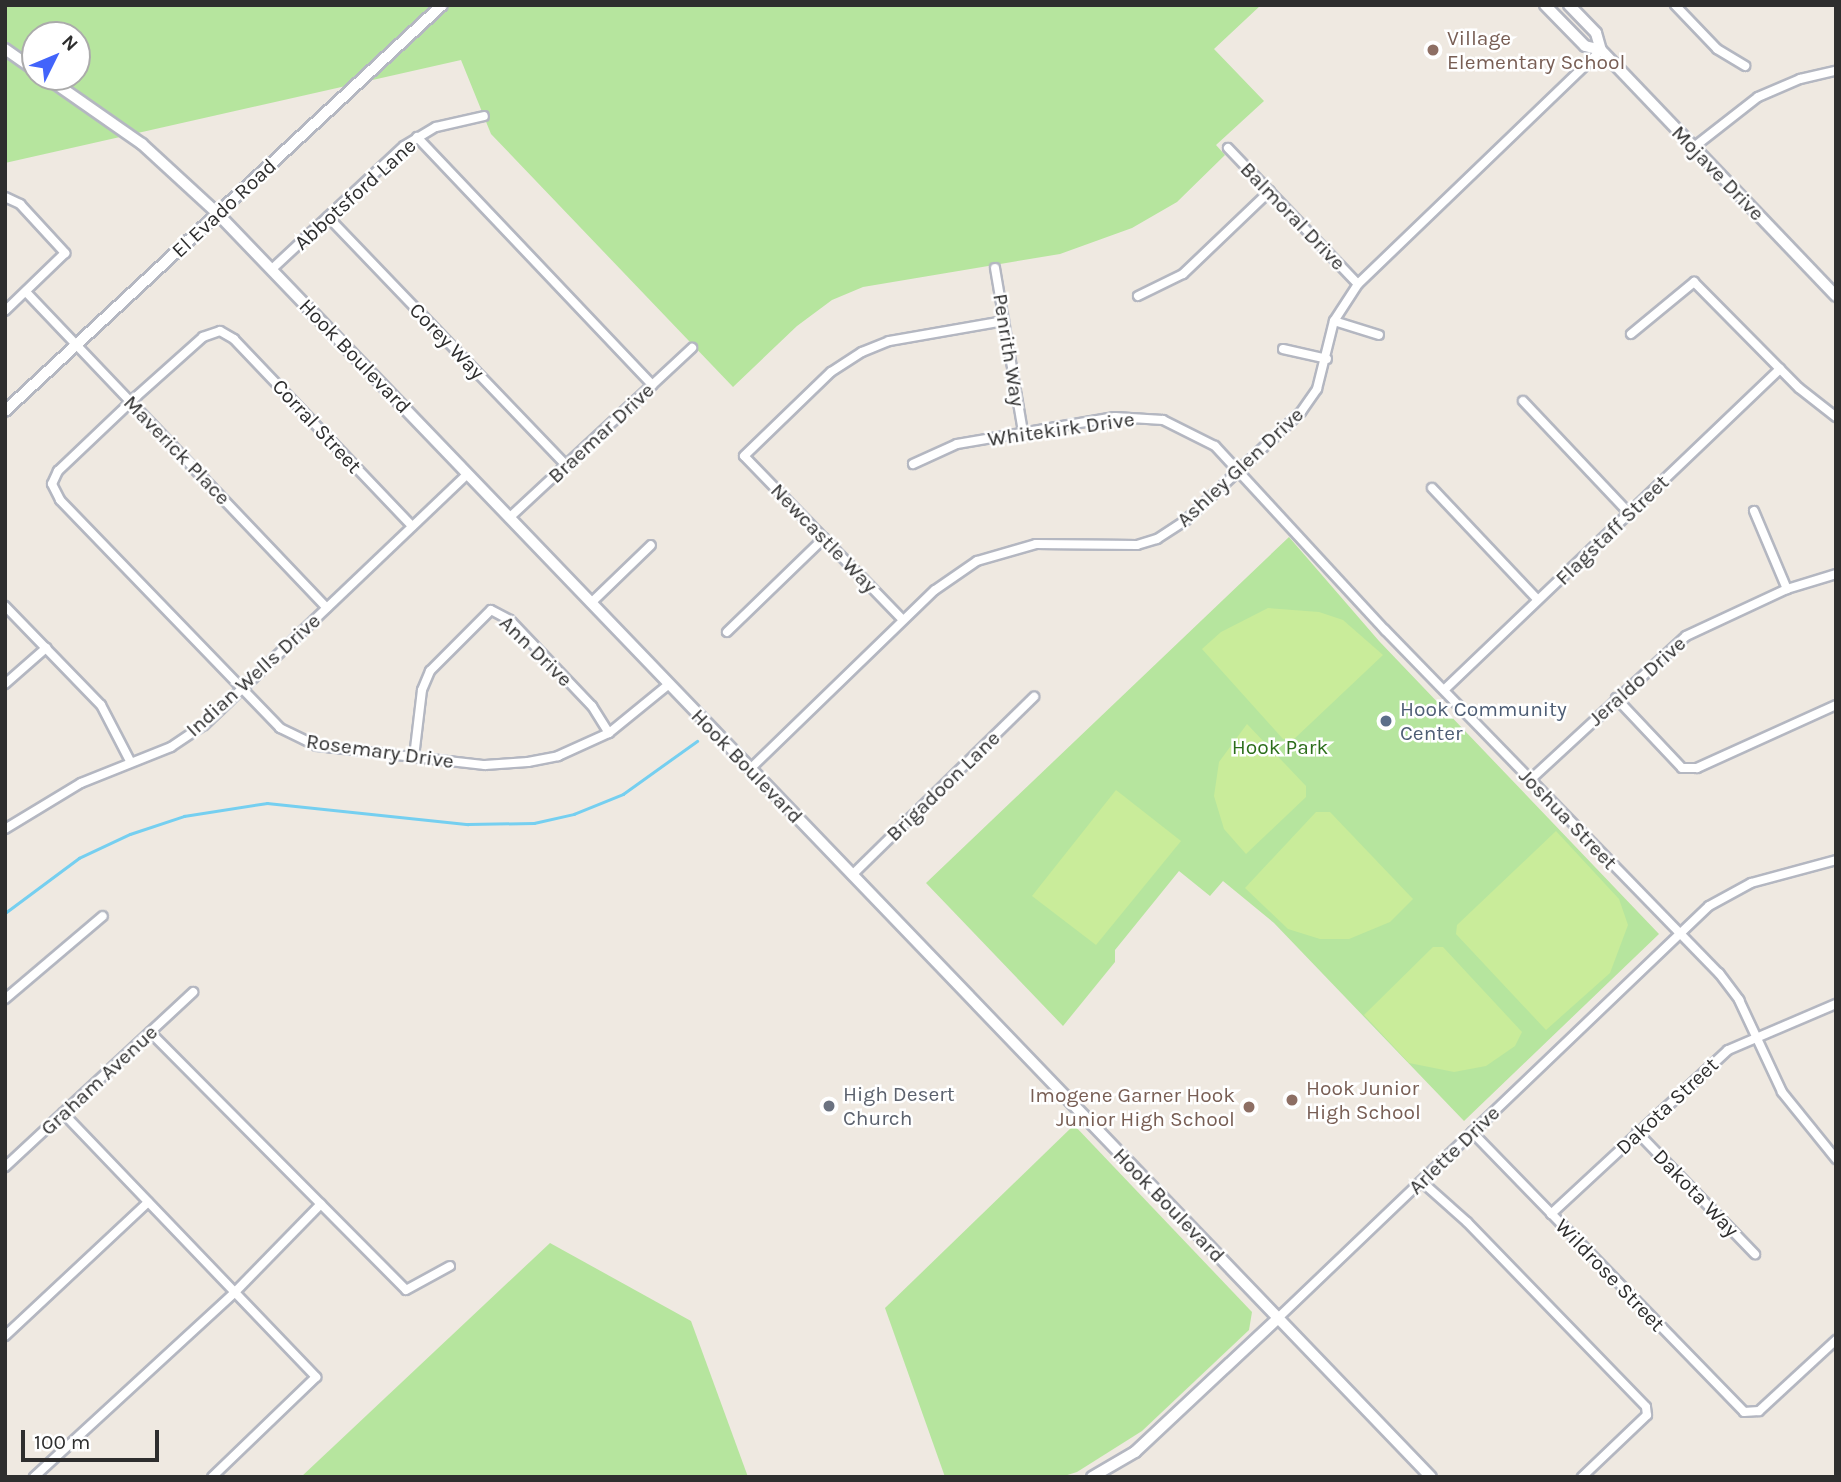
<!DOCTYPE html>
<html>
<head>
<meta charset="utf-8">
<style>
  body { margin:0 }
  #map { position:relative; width:1841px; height:1482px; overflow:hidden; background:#efe9e1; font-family:Karla,sans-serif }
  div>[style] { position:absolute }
  .green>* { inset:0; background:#b6e59e }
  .pitch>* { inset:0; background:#c9ec9a }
  .stream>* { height:2.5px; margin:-1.25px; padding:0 1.25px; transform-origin:1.25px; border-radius:1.25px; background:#75cff0 }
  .roads { filter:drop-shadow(2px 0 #b4b7c1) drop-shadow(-2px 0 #b4b7c1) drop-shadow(0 2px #b4b7c1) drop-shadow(0 -2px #b4b7c1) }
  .minor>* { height:8px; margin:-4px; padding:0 4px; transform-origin:4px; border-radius:4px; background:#fff }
  .tertiary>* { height:10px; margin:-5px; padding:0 5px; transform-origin:5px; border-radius:5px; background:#fff }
  .secondary>* { height:10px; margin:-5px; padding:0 5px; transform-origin:5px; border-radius:5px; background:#fff }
  .dots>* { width:19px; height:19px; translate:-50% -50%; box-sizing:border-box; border:4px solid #fff; border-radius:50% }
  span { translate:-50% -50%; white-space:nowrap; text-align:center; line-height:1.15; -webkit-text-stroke:5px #fff; paint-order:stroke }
  .education-label { font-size:21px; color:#785e54 }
  .left { translate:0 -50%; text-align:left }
  .right { translate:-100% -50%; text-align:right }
  .street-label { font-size:21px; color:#2e2e2e }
  .service-label { font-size:21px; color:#4e5e75 }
  .park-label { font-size:21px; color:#2c6e1b }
  .worship-label { font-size:21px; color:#5b616d }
  .frame { position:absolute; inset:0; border:7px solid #2e2e2e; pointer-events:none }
  .north { position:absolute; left:21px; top:21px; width:70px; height:70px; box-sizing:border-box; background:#fff; border:2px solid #ababab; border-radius:50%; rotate:47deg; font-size:19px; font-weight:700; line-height:28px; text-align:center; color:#2e2e2e }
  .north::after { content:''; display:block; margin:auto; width:24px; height:32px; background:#4264fb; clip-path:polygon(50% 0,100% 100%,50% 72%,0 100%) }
  .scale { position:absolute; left:21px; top:1430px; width:138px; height:32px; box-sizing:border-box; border:4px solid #2e2e2e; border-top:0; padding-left:9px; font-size:21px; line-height:24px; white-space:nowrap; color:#2e2e2e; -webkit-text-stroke:5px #fff; paint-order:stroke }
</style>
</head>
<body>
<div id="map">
  <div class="green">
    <i style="clip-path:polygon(evenodd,5px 5px,1261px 5px,1214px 49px,1264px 101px,1216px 145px,1225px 155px,1177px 202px,1132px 228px,1060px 254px,863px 287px,832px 300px,797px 326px,733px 387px,491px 134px,461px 60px,5px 163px,5px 5px,35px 35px,77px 35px,77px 77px,35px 77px,35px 35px)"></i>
    <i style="clip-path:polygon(1289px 537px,1379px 641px,1659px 934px,1464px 1121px,1274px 923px,1223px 881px,1210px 896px,1179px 871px,1115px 950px,1115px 962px,1063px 1026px,926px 883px)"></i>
    <i style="clip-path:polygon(1074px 1125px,1252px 1312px,1249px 1330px,1142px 1431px,1077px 1472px,1061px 1477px,945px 1477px,885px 1308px)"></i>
    <i style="clip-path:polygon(550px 1243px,691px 1321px,748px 1477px,301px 1477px)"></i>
  </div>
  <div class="pitch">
    <i style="clip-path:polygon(1268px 608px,1319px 612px,1343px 620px,1383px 655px,1293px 740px,1283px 739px,1202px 649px,1221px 632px)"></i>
    <i style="clip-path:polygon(1247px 724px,1306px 786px,1306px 797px,1246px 854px,1224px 829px,1214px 796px,1219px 762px)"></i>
    <i style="clip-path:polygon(1116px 790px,1181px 841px,1096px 945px,1032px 896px)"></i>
    <i style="clip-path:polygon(1316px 812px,1330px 812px,1413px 899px,1390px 922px,1349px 939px,1320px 939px,1288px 929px,1245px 888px)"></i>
    <i style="clip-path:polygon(1556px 831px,1619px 899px,1628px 925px,1610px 973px,1546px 1030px,1456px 934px,1457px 925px)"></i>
    <i style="clip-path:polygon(1433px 947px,1443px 947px,1522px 1032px,1515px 1046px,1486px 1066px,1454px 1072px,1409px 1063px,1364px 1015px)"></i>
  </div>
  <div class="stream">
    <i style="left:5px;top:913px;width:92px;rotate:-36.6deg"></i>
    <i style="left:79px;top:858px;width:56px;rotate:-25.2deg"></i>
    <i style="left:130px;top:834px;width:57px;rotate:-18.4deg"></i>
    <i style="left:184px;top:816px;width:84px;rotate:-8.9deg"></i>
    <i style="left:267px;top:803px;width:202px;rotate:6deg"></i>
    <i style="left:468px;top:824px;width:66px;rotate:-0.9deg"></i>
    <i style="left:534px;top:823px;width:41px;rotate:-12.7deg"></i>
    <i style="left:574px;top:814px;width:53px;rotate:-22.2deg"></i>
    <i style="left:623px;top:794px;width:91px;rotate:-35.6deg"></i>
  </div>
  <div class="roads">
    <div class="minor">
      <i style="left:1675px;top:5px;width:61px;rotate:46.3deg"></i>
      <i style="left:1717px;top:49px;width:33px;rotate:31deg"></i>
      <i style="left:417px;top:137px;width:342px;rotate:46.5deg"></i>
      <i style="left:1694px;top:147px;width:81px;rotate:-38deg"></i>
      <i style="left:1758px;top:97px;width:46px;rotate:-23.2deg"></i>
      <i style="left:1800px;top:79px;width:37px;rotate:-13deg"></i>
      <i style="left:1228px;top:148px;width:188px;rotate:46.3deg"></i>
      <i style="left:5px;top:197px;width:17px;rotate:25deg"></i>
      <i style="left:20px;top:204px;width:67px;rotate:47.4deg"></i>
      <i style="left:65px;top:253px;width:83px;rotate:136deg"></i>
      <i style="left:328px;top:217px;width:344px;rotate:46.2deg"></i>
      <i style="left:995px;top:268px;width:166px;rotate:80.3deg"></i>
      <i style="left:272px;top:269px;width:180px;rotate:-43deg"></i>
      <i style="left:404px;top:146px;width:37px;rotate:-31deg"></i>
      <i style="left:436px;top:127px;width:49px;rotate:-12.9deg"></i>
      <i style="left:26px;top:292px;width:436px;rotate:46.4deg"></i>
      <i style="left:1138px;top:296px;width:50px;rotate:-26.1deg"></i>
      <i style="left:1183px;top:274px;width:120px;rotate:-43.7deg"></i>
      <i style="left:1334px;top:321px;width:47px;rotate:17.3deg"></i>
      <i style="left:1631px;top:334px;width:82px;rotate:-39.5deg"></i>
      <i style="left:1694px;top:282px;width:149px;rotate:45.3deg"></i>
      <i style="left:1799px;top:388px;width:47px;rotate:38.1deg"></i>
      <i style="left:1283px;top:349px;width:45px;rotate:12.8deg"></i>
      <i style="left:1523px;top:401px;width:154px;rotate:46.6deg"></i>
      <i style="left:913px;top:464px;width:48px;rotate:-24.4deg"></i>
      <i style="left:957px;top:444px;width:160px;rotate:-9.7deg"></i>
      <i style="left:1115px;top:417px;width:48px;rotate:3.6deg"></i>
      <i style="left:1163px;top:420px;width:58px;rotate:26.6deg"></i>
      <i style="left:1215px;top:446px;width:251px;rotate:47.3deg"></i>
      <i style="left:1385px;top:630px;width:479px;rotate:45.8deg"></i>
      <i style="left:1719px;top:973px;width:34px;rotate:53deg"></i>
      <i style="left:1739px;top:1000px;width:102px;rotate:64.9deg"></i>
      <i style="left:1782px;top:1092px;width:86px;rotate:51.1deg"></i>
      <i style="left:1432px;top:488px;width:154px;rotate:46.6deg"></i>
      <i style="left:1754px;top:511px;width:85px;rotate:67.1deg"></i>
      <i style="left:509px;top:518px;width:250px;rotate:-42.9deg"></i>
      <i style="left:412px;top:526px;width:258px;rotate:-133.6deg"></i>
      <i style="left:234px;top:339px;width:16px;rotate:-150deg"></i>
      <i style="left:220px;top:331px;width:18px;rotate:161deg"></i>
      <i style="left:203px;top:337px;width:89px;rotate:138.2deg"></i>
      <i style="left:137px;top:396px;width:109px;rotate:136.5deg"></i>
      <i style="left:58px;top:471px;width:14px;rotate:115deg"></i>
      <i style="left:52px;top:484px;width:18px;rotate:63deg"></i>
      <i style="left:60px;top:500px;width:317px;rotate:46deg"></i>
      <i style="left:280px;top:728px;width:41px;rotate:25.9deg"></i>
      <i style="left:317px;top:746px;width:169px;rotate:6.5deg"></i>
      <i style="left:485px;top:765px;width:43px;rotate:-4deg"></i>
      <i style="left:528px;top:762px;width:31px;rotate:-11deg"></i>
      <i style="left:558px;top:756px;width:56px;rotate:-24.3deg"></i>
      <i style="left:609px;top:733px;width:77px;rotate:-39.2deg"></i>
      <i style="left:591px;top:603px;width:83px;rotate:-44deg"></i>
      <i style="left:5px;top:606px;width:138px;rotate:45.9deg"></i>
      <i style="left:101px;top:705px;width:63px;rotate:62.6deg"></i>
      <i style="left:903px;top:620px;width:228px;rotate:-134.1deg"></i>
      <i style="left:744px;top:456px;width:121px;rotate:-44deg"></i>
      <i style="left:831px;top:372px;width:37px;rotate:-33deg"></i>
      <i style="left:862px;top:352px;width:29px;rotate:-22deg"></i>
      <i style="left:889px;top:341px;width:117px;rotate:-9.9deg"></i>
      <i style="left:727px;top:632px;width:135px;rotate:-44.1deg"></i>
      <i style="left:5px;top:684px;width:55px;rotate:-41.3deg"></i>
      <i style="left:1444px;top:690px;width:465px;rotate:-43.7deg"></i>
      <i style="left:1616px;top:698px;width:96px;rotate:46.7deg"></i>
      <i style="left:1682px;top:768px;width:15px"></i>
      <i style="left:1697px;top:768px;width:153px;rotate:-24.4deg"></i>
      <i style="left:414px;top:757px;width:67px;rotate:-83.2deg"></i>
      <i style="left:422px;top:690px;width:21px;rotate:-67deg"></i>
      <i style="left:430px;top:671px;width:86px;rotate:-45deg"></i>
      <i style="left:491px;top:610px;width:21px;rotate:28deg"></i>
      <i style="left:510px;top:620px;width:119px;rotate:46.4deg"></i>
      <i style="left:592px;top:706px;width:32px;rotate:58deg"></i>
      <i style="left:750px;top:769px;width:257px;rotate:-44.1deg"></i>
      <i style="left:935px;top:590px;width:51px;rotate:-34.6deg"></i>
      <i style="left:977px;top:561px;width:61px;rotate:-16.1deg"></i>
      <i style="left:1036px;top:544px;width:101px;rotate:0.6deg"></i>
      <i style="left:1137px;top:545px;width:21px;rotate:-17deg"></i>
      <i style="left:1157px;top:539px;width:35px;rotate:-33deg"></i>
      <i style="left:1186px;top:520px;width:158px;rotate:-43.2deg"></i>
      <i style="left:1301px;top:412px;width:28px;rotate:-55deg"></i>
      <i style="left:1317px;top:389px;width:70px;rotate:-76deg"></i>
      <i style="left:1334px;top:321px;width:44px;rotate:-57deg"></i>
      <i style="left:1358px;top:284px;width:337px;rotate:-43.9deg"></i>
      <i style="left:1530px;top:780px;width:212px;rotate:-42.7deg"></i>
      <i style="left:1686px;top:636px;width:111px;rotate:-25deg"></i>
      <i style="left:1787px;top:589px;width:51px;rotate:-17deg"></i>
      <i style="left:5px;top:829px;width:89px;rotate:-31.2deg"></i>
      <i style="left:81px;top:783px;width:97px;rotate:-21.8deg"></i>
      <i style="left:171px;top:747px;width:40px;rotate:-34deg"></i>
      <i style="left:204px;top:725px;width:364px;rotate:-43.6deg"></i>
      <i style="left:852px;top:875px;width:255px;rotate:-44.4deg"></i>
      <i style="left:5px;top:999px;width:128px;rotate:-40.3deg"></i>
      <i style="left:150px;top:1032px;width:363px;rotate:45.2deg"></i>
      <i style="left:406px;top:1290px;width:50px;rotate:-28.6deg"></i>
      <i style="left:63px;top:1113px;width:366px;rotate:46.2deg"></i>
      <i style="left:316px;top:1377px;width:144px;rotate:136.1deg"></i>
      <i style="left:1472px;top:1132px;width:390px;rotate:45.8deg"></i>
      <i style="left:1744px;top:1412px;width:15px;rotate:-4deg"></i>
      <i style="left:1759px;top:1411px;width:105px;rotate:-42.7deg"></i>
      <i style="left:1637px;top:1132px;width:170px;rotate:46deg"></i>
      <i style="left:5px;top:1167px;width:257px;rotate:-42.9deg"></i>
      <i style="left:1422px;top:1182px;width:60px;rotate:41.6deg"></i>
      <i style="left:1467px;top:1222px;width:257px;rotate:45.9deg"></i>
      <i style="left:1646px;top:1407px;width:8px;rotate:83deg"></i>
      <i style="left:1647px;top:1415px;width:90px;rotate:136.4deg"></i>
      <i style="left:1551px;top:1214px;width:241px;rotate:-42.8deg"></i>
      <i style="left:1728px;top:1050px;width:117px;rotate:-23.1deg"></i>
      <i style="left:1278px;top:1318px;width:596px;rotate:-43.71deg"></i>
      <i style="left:1709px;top:906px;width:48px;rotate:-28.7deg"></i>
      <i style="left:1751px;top:883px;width:88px;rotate:-15.1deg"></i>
      <i style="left:5px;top:1336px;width:196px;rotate:-43.1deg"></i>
      <i style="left:34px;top:1477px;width:273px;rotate:-42.6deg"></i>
      <i style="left:235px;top:1292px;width:123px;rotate:-45.7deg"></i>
    </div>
    <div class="tertiary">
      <i style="left:5px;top:49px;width:37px;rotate:35deg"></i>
      <i style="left:46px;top:77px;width:117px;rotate:34.9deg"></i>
      <i style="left:142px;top:144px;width:103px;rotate:42.6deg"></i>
      <i style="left:1092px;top:1477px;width:50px;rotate:-30.2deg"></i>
      <i style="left:1135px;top:1452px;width:196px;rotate:-43.1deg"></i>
    </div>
    <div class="secondary">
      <i style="left:1545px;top:5px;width:57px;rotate:45.7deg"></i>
      <i style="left:1585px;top:46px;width:16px;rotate:14deg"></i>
      <i style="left:1569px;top:5px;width:39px;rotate:46deg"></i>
      <i style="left:1596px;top:33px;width:18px;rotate:74deg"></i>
      <i style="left:1601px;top:50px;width:340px;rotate:46.3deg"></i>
      <i style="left:218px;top:214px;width:1751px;rotate:46.16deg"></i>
      <i style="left:5px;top:411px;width:596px;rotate:-42.89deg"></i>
    </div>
  </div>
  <div class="dots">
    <i style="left:1433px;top:50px;background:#8d6e63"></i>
    <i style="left:1386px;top:721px;background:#5c6f8a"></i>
    <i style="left:1292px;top:1100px;background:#8d6e63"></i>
    <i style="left:829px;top:1106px;background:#6b7280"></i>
    <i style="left:1249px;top:1107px;background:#8d6e63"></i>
  </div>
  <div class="education-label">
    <span class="left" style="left:1447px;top:50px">Village<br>Elementary School</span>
    <span class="left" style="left:1306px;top:1100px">Hook Junior<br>High School</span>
    <span class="right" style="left:1235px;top:1107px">Imogene Garner Hook<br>Junior High School</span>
  </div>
  <div class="street-label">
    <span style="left:1718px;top:173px;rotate:46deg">Mojave Drive</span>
    <span style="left:355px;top:194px;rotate:-42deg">Abbotsford Lane</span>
    <span style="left:224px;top:208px;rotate:-43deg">El Evado Road</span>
    <span style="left:1293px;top:216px;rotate:46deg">Balmoral Drive</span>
    <span style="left:447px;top:341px;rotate:46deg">Corey Way</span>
    <span style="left:1009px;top:350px;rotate:81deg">Penrith Way</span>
    <span style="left:355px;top:356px;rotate:46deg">Hook Boulevard</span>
    <span style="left:317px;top:426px;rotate:47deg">Corral Street</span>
    <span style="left:1061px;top:429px;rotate:-8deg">Whitekirk Drive</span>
    <span style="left:601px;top:433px;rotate:-43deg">Braemar Drive</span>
    <span style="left:177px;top:450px;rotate:46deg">Maverick Place</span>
    <span style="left:1240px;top:467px;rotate:-43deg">Ashley Glen Drive</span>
    <span style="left:1612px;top:530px;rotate:-44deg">Flagstaff Street</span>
    <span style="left:824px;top:538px;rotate:46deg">Newcastle Way</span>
    <span style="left:536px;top:651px;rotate:44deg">Ann Drive</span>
    <span style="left:253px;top:675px;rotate:-42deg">Indian Wells Drive</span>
    <span style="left:1637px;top:681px;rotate:-42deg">Jeraldo Drive</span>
    <span style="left:380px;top:751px;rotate:8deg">Rosemary Drive</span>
    <span style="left:747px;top:766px;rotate:46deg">Hook Boulevard</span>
    <span style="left:943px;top:786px;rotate:-44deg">Brigadoon Lane</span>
    <span style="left:1568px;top:819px;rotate:46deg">Joshua Street</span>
    <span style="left:99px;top:1080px;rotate:-43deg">Graham Avenue</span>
    <span style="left:1667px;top:1106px;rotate:-43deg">Dakota Street</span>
    <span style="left:1454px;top:1150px;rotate:-44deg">Arlette Drive</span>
    <span style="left:1696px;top:1193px;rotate:46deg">Dakota Way</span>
    <span style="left:1169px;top:1205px;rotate:46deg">Hook Boulevard</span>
    <span style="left:1610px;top:1275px;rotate:46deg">Wildrose Street</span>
  </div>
  <div class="service-label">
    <span class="left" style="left:1400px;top:721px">Hook Community<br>Center</span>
  </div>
  <div class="park-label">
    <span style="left:1280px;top:747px">Hook Park</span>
  </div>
  <div class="worship-label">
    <span class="left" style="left:843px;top:1106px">High Desert<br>Church</span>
  </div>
  <div class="frame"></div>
  <div class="north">N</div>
  <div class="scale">100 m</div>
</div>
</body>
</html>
